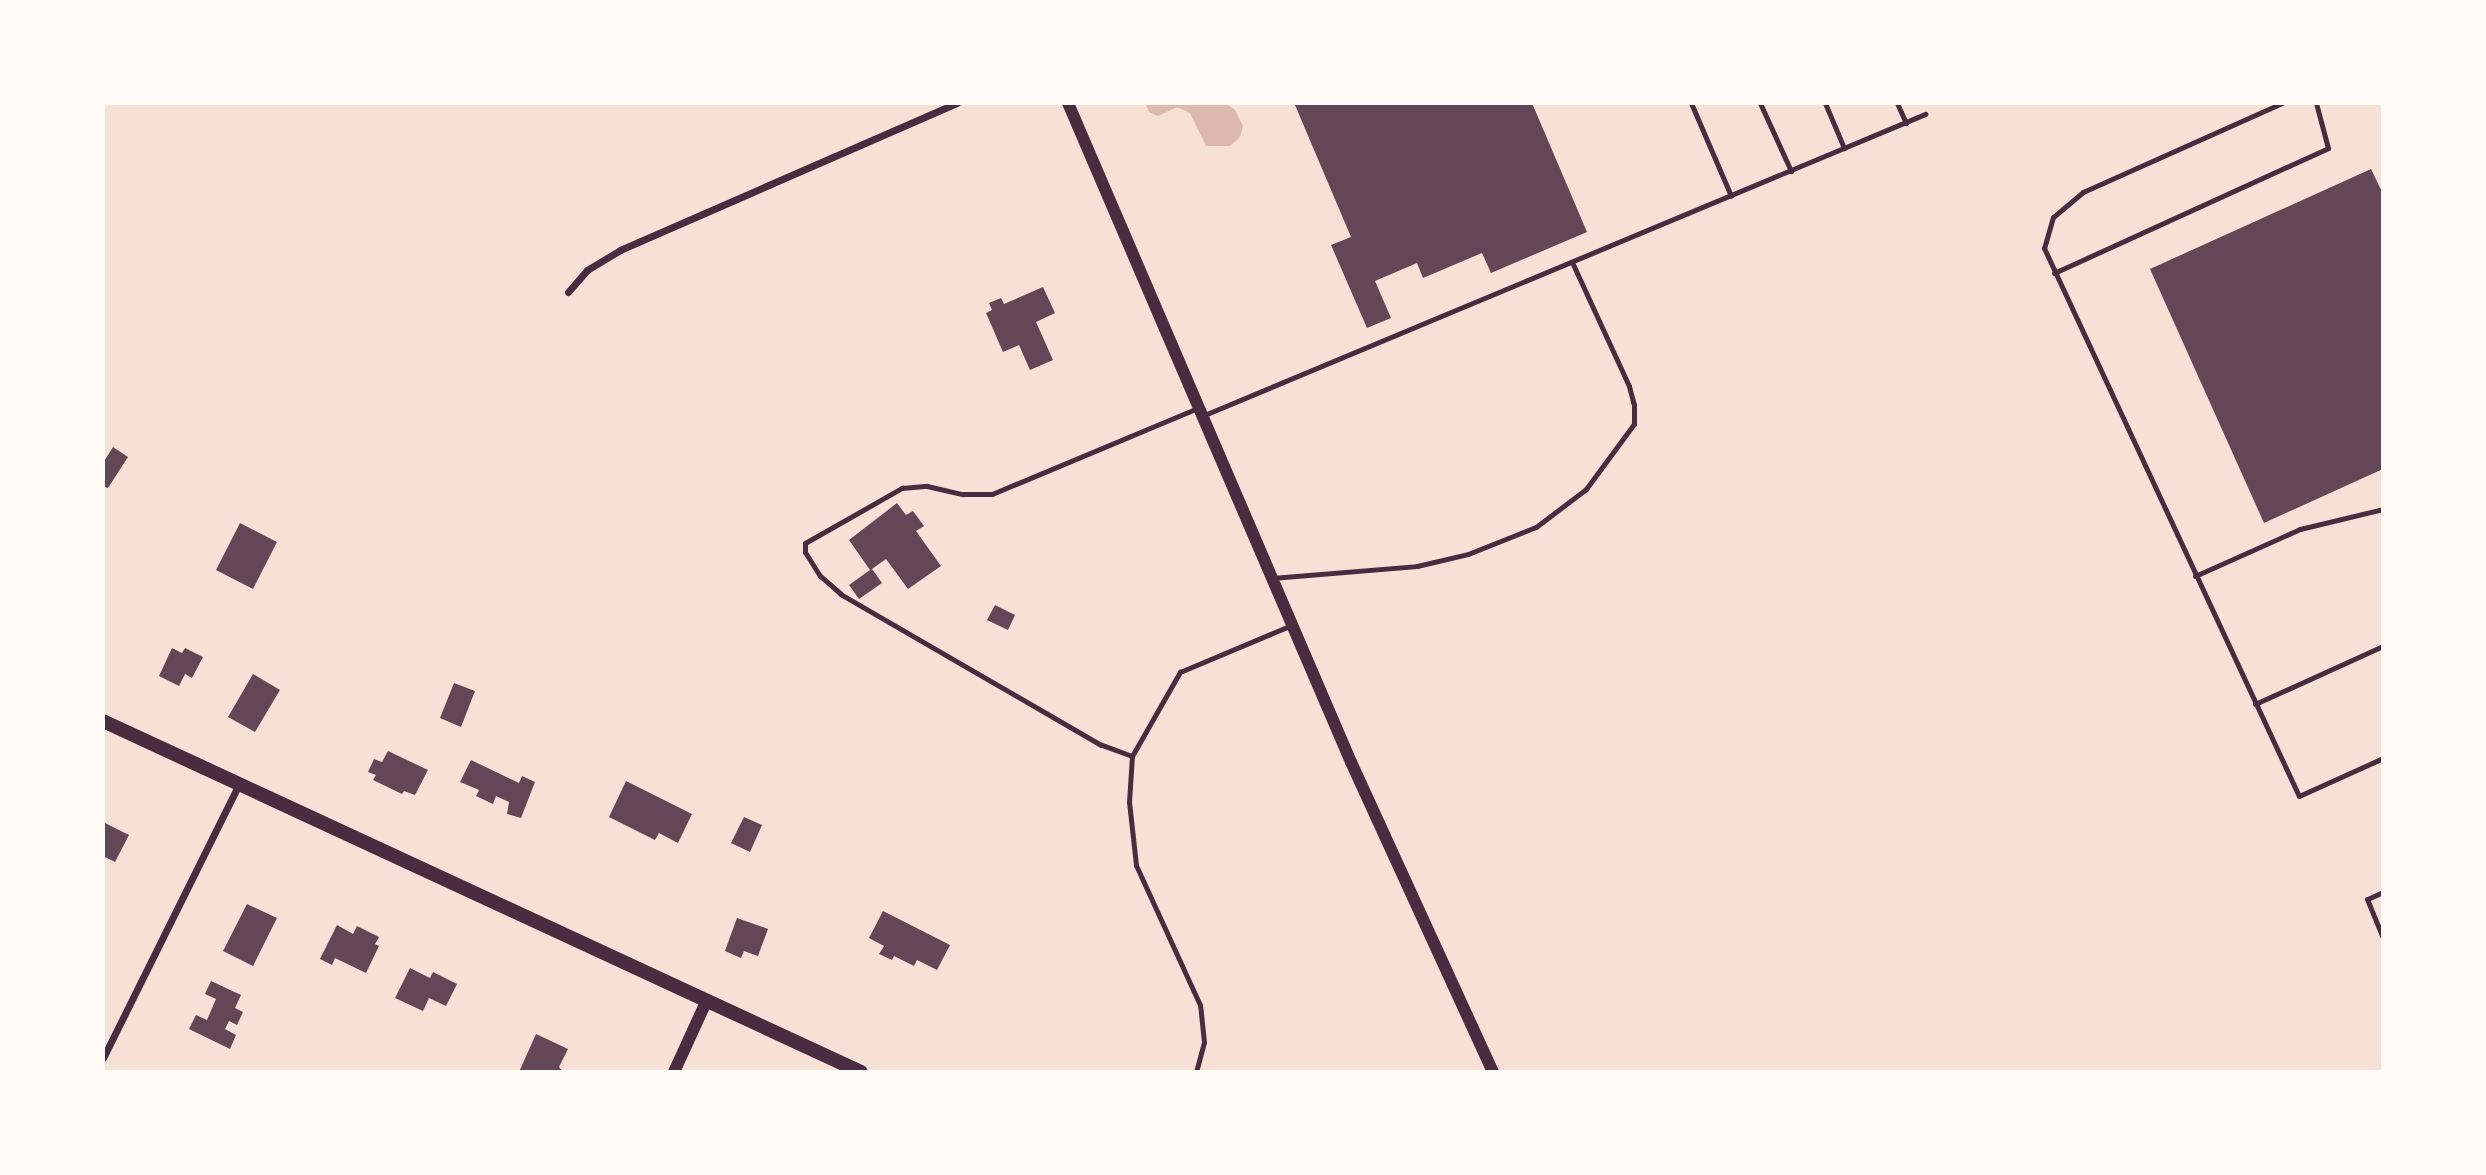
<!DOCTYPE html>
<html>
<head>
<meta charset="utf-8">
<style>
  body { margin:0 }
  #map { position:relative; width:2486px; height:1175px; overflow:hidden; background:#f7e1d7; font-family:Ubuntu,sans-serif }
  div>[style] { position:absolute }
  .water>* { inset:0; background:#dcb8b0 }
  .building>* { inset:0; background:#644757 }
  .service>* { height:5px; margin:-2.5px; padding:0 2.5px; transform-origin:2.5px; border-radius:2.5px; background:#4a2c40 }
  .minor>* { height:7px; margin:-3.5px; padding:0 3.5px; transform-origin:3.5px; border-radius:3.5px; background:#4a2c40 }
  .tertiary>* { height:12px; margin:-6px; padding:0 6px; transform-origin:6px; border-radius:6px; background:#4a2c40 }
  .secondary>* { height:14px; margin:-7px; padding:0 7px; transform-origin:7px; border-radius:7px; background:#4a2c40 }
  span { translate:-50% -50%; white-space:nowrap; text-align:center; line-height:1.15; -webkit-text-stroke:7px #fffaf5; paint-order:stroke }
  .frame { position:absolute; inset:0; border:105px solid #fffaf5; pointer-events:none }
</style>
</head>
<body>
<div id="map">
  <div class="water">
    <i style="clip-path:polygon(1145px 103px,1225px 103px,1235px 110px,1243px 126px,1240px 137px,1230px 146px,1206px 146px,1190px 113px,1177px 107px,1158px 116px,1149px 112px)"></i>
  </div>
  <div class="building">
    <i style="clip-path:polygon(1299px 103px,1532px 103px,1587px 232px,1491px 273px,1482px 253px,1423px 278px,1417px 263px,1375px 281px,1391px 318px,1367px 328px,1331px 245px,1351px 237px,1295px 105px)"></i>
    <i style="clip-path:polygon(2371px 169px,2383px 194px,2383px 469px,2264px 523px,2150px 269px)"></i>
    <i style="clip-path:polygon(1043px 287px,1055px 313px,1036px 322px,1053px 360px,1030px 370px,1019px 345px,1003px 352px,986px 313px,992px 310px,989px 303px,1001px 298px,1004px 304px)"></i>
    <i style="clip-path:polygon(113px 447px,128px 457px,108px 488px,103px 486px,103px 463px)"></i>
    <i style="clip-path:polygon(897px 503px,906px 515px,913px 511px,924px 526px,916px 531px,941px 566px,908px 589px,886px 559px,872px 569px,882px 583px,859px 599px,849px 585px,870px 570px,849px 540px)"></i>
    <i style="clip-path:polygon(240px 523px,277px 542px,253px 589px,216px 570px)"></i>
    <i style="clip-path:polygon(995px 605px,1015px 615px,1008px 630px,987px 620px)"></i>
    <i style="clip-path:polygon(172px 648px,182px 653px,185px 648px,203px 657px,192px 678px,185px 674px,179px 686px,159px 676px)"></i>
    <i style="clip-path:polygon(253px 674px,280px 690px,255px 732px,228px 717px)"></i>
    <i style="clip-path:polygon(454px 683px,475px 691px,461px 727px,440px 718px)"></i>
    <i style="clip-path:polygon(388px 751px,428px 770px,415px 795px,404px 791px,402px 794px,373px 780px,376px 775px,368px 772px,374px 759px,382px 762px)"></i>
    <i style="clip-path:polygon(471px 760px,519px 783px,522px 776px,535px 782px,521px 818px,507px 814px,509px 802px,496px 796px,493px 804px,476px 796px,479px 790px,460px 782px)"></i>
    <i style="clip-path:polygon(626px 781px,692px 814px,678px 843px,659px 833px,655px 840px,609px 817px)"></i>
    <i style="clip-path:polygon(744px 817px,762px 825px,750px 852px,731px 843px)"></i>
    <i style="clip-path:polygon(105px 823px,129px 835px,115px 862px,103px 856px)"></i>
    <i style="clip-path:polygon(247px 904px,277px 918px,253px 966px,223px 951px)"></i>
    <i style="clip-path:polygon(883px 911px,950px 945px,937px 970px,917px 960px,914px 966px,894px 956px,892px 960px,879px 954px,884px 946px,869px 938px)"></i>
    <i style="clip-path:polygon(737px 918px,768px 929px,758px 956px,744px 951px,741px 958px,725px 951px)"></i>
    <i style="clip-path:polygon(337px 925px,353px 934px,357px 926px,379px 937px,375px 944px,379px 946px,366px 973px,335px 958px,332px 965px,320px 959px)"></i>
    <i style="clip-path:polygon(410px 968px,430px 978px,433px 972px,457px 984px,446px 1006px,429px 998px,423px 1011px,395px 998px)"></i>
    <i style="clip-path:polygon(211px 981px,241px 995px,235px 1008px,243px 1012px,237px 1025px,229px 1021px,225px 1029px,236px 1035px,230px 1049px,189px 1029px,196px 1015px,207px 1020px,216px 999px,205px 994px)"></i>
    <i style="clip-path:polygon(536px 1034px,568px 1049px,559px 1067px,563px 1072px,519px 1072px)"></i>
  </div>
  <div class="service">
    <i style="left:1691px;top:103px;width:101px;rotate:66.7deg"></i>
    <i style="left:1760px;top:103px;width:75px;rotate:65.5deg"></i>
    <i style="left:1825px;top:103px;width:49px;rotate:67.1deg"></i>
    <i style="left:1897px;top:103px;width:22px;rotate:66deg"></i>
    <i style="left:2282px;top:103px;width:218px;rotate:155.9deg"></i>
    <i style="left:2083px;top:192px;width:39px;rotate:140deg"></i>
    <i style="left:2053px;top:217px;width:32px;rotate:106deg"></i>
    <i style="left:2044px;top:248px;width:604px;rotate:65.05deg"></i>
    <i style="left:2299px;top:796px;width:92px;rotate:-24.3deg"></i>
    <i style="left:2054px;top:273px;width:301px;rotate:-24.5deg"></i>
    <i style="left:2328px;top:148px;width:47px;rotate:-104.9deg"></i>
    <i style="left:1202px;top:416px;width:784px;rotate:-22.67deg"></i>
    <i style="left:2195px;top:576px;width:115px;rotate:-24.1deg"></i>
    <i style="left:2300px;top:529px;width:85px;rotate:-13.5deg"></i>
    <i style="left:1272px;top:578px;width:145px;rotate:-4.7deg"></i>
    <i style="left:1417px;top:566px;width:52px;rotate:-13.2deg"></i>
    <i style="left:1468px;top:554px;width:73px;rotate:-21.7deg"></i>
    <i style="left:1536px;top:527px;width:63px;rotate:-37.2deg"></i>
    <i style="left:1586px;top:489px;width:81px;rotate:-53.6deg"></i>
    <i style="left:1634px;top:424px;width:19px;rotate:-90deg"></i>
    <i style="left:1634px;top:405px;width:20px;rotate:-105deg"></i>
    <i style="left:1629px;top:386px;width:136px;rotate:-114.7deg"></i>
    <i style="left:2255px;top:704px;width:141px;rotate:-24.4deg"></i>
    <i style="left:1132px;top:756px;width:33px;rotate:-160deg"></i>
    <i style="left:1101px;top:745px;width:301px;rotate:-149.9deg"></i>
    <i style="left:841px;top:594px;width:28px;rotate:-139deg"></i>
    <i style="left:820px;top:576px;width:28px;rotate:-122deg"></i>
    <i style="left:805px;top:552px;width:9px;rotate:-90deg"></i>
    <i style="left:805px;top:543px;width:112px;rotate:-29.6deg"></i>
    <i style="left:902px;top:488px;width:25px;rotate:-5deg"></i>
    <i style="left:927px;top:486px;width:37px;rotate:13deg"></i>
    <i style="left:963px;top:494px;width:29px"></i>
    <i style="left:992px;top:494px;width:223px;rotate:-22.7deg"></i>
    <i style="left:2383px;top:892px;width:17px;rotate:156deg"></i>
    <i style="left:2367px;top:899px;width:42px;rotate:67.7deg"></i>
    <i style="left:1196px;top:1072px;width:31px;rotate:-75deg"></i>
    <i style="left:1204px;top:1042px;width:37px;rotate:-96deg"></i>
    <i style="left:1200px;top:1005px;width:154px;rotate:-114.6deg"></i>
    <i style="left:1136px;top:865px;width:63px;rotate:-96.3deg"></i>
    <i style="left:1129px;top:802px;width:46px;rotate:-86.3deg"></i>
    <i style="left:1132px;top:756px;width:97px;rotate:-60.3deg"></i>
    <i style="left:1180px;top:672px;width:121px;rotate:-22.8deg"></i>
  </div>
  <div class="minor">
    <i style="left:568px;top:292px;width:29px;rotate:-49deg"></i>
    <i style="left:587px;top:270px;width:39px;rotate:-31deg"></i>
    <i style="left:620px;top:250px;width:368px;rotate:-23.6deg"></i>
    <i style="left:103px;top:1058px;width:306px;rotate:-63.6deg"></i>
  </div>
  <div class="tertiary">
    <i style="left:1068px;top:103px;width:717px;rotate:66.76deg"></i>
    <i style="left:1351px;top:762px;width:341px;rotate:65.4deg"></i>
    <i style="left:674px;top:1072px;width:79px;rotate:-65.4deg"></i>
  </div>
  <div class="secondary">
    <i style="left:103px;top:721px;width:835px;rotate:24.85deg"></i>
  </div>
  <div class="frame"></div>
</div>
</body>
</html>
